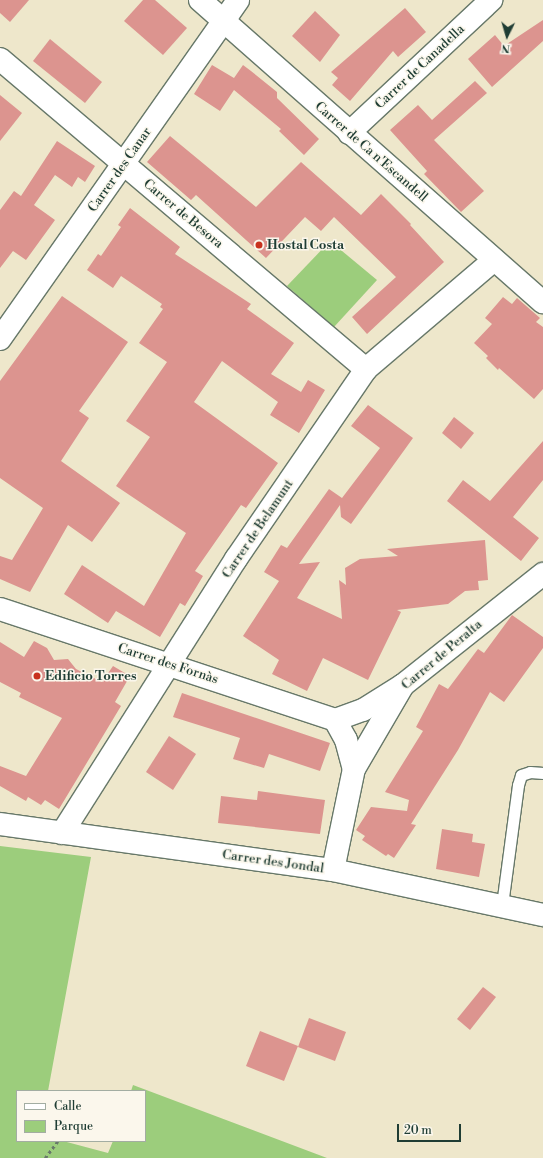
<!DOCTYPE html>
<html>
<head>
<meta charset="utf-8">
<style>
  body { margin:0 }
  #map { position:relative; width:543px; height:1158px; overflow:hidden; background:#eee7cb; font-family:"Libre Bodoni",serif }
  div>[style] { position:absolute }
  .green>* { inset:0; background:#9ccd7c }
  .building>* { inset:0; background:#dc948f }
  .path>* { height:2.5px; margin-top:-1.25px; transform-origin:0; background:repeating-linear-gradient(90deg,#677869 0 3px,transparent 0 6px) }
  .roads { filter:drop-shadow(1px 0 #677869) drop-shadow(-1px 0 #677869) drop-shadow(0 1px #677869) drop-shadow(0 -1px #677869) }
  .lane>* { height:11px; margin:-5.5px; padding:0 5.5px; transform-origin:5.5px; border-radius:5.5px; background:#fff }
  .street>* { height:22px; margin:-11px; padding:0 11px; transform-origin:11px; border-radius:11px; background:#fff }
  .dots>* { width:11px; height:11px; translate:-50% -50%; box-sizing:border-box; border:2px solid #fbf7ec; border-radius:50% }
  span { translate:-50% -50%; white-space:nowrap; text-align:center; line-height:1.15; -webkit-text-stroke:3px #fbf7ec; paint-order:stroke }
  .street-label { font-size:13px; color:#1f3d34 }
  .poi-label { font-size:13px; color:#1f3d34; font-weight:700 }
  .left { translate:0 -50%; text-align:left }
  .legend { position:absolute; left:16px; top:1090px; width:130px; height:52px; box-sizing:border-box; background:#fbf7ec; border:1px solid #a3ada2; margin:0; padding:5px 7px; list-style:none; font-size:12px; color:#1f3d34 }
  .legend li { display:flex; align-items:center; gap:8px; height:20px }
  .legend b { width:20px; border:1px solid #a3ada2 }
  .north { position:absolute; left:487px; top:16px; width:40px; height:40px; -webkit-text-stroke:3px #fbf7ec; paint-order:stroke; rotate:185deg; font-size:11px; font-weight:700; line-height:16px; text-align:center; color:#1f3d34 }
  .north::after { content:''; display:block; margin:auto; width:14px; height:18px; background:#1f3d34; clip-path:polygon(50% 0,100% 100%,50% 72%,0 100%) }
  .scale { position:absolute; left:397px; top:1124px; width:64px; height:18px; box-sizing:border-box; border:2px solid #1f3d34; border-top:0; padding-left:5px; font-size:12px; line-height:14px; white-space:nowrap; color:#1f3d34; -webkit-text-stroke:3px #fbf7ec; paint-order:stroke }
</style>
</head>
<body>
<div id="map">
  <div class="green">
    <i style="clip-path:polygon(330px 241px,377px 280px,334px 327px,287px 286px)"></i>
    <i style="clip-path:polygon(0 846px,91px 857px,48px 1091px,17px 1091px,17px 1141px,63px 1141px,108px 1153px,113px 1141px,145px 1141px,145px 1091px,131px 1091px,133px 1085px,327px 1158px,0 1158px)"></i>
  </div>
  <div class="building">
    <i style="clip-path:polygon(0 0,29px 0,10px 22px,0 13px)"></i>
    <i style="clip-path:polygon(143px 0,155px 0,187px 28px,163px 55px,124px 21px)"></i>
    <i style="clip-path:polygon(405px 8px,426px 32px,398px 57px,393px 51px,350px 101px,332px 85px,338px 78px,331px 72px)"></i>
    <i style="clip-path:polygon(315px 11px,340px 35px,320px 62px,292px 36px)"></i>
    <i style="clip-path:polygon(543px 20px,543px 41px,492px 87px,468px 59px,495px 35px,504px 46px)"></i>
    <i style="clip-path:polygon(50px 39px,102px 82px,85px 103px,33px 61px)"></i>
    <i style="clip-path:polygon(212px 65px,234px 78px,243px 65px,251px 71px,277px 92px,277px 98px,319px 139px,304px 155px,279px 131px,281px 129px,234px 90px,220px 111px,194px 94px)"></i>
    <i style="clip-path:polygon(475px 81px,487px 93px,434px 140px,484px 191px,461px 212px,424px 174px,427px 171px,390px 130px,418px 105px,432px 120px)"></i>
    <i style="clip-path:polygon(0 95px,22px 113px,0 141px)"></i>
    <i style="clip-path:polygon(170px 136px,256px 207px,301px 162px,361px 215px,381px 194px,411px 224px,410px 225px,444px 262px,367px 334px,352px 317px,396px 277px,334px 217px,321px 231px,305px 217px,266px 258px,196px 195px,191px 200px,147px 162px)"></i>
    <i style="clip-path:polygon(57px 141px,95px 166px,85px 182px,78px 177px,72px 187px,55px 175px,34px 205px,55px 220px,26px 260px,13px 251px,0 268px,0 210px,14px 191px,21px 196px)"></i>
    <i style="clip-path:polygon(130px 208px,180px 247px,175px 254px,251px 304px,247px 309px,294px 343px,271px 374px,301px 392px,308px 380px,325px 390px,299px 433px,270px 415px,278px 402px,222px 361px,194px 402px,278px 463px,246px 508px,241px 505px,195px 571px,203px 576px,185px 606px,180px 603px,160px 637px,116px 611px,108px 623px,64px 594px,82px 565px,144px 606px,186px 533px,116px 486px,150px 437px,126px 421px,167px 362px,139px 343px,163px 309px,160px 307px,162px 304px,121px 276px,113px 288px,87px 270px,98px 254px,101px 256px,121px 227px,118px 225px)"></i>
    <i style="clip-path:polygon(62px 296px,128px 342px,79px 411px,89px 418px,61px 461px,120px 503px,92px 542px,68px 525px,30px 592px,0 579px,0 556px,12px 560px,43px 508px,0 478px,0 381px)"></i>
    <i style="clip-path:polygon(503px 297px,512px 304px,517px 298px,540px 318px,536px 322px,543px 327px,543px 389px,534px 399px,499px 368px,498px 370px,486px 358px,488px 356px,474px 343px,492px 324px,485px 318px)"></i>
    <i style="clip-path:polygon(368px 405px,413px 438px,351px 524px,341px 517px,340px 505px,299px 564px,320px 562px,297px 598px,342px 619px,339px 580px,346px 585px,345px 568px,360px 559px,398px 556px,387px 549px,429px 545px,485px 540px,488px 580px,478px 581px,479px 590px,465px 591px,448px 604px,397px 610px,401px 612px,368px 680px,323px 658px,307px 691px,272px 674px,279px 660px,243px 636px,279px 581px,264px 572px,281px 545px,287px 548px,329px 489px,342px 498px,380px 448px,351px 426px)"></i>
    <i style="clip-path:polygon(454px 417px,474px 433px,461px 449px,442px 433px)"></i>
    <i style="clip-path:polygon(543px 441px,543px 480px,513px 517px,539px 538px,521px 561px,447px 501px,463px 480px,490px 501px)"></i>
    <i style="clip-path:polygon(512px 615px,543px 637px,543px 648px,504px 702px,490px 692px,458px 750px,411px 824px,416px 825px,394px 858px,388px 854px,386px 856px,362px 840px,365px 836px,356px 830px,371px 807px,407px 811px,409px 800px,385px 792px,423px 731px,416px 727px,439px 684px,448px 689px,478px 649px,484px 653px)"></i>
    <i style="clip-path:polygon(34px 641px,47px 648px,54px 660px,68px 659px,76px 669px,102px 682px,113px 666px,130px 676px,115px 702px,121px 706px,59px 809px,45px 800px,41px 805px,28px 797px,26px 801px,0 786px,0 766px,26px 776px,62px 718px,19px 697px,21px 693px,0 682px,0 642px,24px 657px)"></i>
    <i style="clip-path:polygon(182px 693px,330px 743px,320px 771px,269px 754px,264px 768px,233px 759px,240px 738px,173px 717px)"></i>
    <i style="clip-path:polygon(169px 736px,196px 754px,173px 790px,146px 772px)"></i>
    <i style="clip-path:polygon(258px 791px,325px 800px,320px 834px,218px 823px,221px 796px,257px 800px)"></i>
    <i style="clip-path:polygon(442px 829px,473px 834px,472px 842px,485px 844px,479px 877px,436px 869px)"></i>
    <i style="clip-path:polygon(483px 987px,496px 997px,470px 1030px,457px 1019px)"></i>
    <i style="clip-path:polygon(309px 1018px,346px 1032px,335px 1061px,298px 1047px)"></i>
    <i style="clip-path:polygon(260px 1031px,298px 1046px,284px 1081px,246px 1066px)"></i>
  </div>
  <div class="path">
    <i style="left:45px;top:1158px;width:21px;rotate:-53deg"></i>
  </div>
  <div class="roads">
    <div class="lane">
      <i style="left:502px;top:905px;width:121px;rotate:-82.4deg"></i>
      <i style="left:518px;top:785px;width:10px;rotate:-73deg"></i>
      <i style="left:521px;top:775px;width:9px;rotate:-18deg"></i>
      <i style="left:530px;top:772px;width:13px;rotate:4deg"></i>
    </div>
    <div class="street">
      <i style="left:200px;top:0;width:457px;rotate:41.4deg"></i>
      <i style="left:0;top:59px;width:480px;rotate:40.3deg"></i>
      <i style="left:349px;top:133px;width:195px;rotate:-43.1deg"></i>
      <i style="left:0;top:339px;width:414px;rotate:-54.9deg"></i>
      <i style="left:0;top:609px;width:353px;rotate:18.3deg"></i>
      <i style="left:335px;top:720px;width:30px;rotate:-20deg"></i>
      <i style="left:363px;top:710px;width:47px;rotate:-32deg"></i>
      <i style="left:335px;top:720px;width:23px;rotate:61deg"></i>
      <i style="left:346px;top:740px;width:30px;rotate:75deg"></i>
      <i style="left:0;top:824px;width:336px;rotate:7.9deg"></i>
      <i style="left:333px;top:870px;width:215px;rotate:12.1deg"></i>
      <i style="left:62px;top:833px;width:325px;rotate:-57.6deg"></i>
      <i style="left:236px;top:559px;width:230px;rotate:-55.6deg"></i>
      <i style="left:366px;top:369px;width:168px;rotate:-40.4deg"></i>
      <i style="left:333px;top:870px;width:103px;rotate:-78.3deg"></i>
      <i style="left:354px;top:769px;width:97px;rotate:-59.7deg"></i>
      <i style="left:403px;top:685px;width:179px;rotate:-38.4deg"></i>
    </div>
  </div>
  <div class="dots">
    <i style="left:259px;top:245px;background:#c8321e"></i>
    <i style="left:37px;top:676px;background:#c8321e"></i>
  </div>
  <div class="street-label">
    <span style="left:420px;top:67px;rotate:-43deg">Carrer de Canadella</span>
    <span style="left:371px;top:152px;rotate:41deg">Carrer de Ca n'Escandell</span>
    <span style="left:120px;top:170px;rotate:-55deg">Carrer des Canar</span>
    <span style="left:183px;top:214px;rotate:40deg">Carrer de Besora</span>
    <span style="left:258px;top:529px;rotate:-56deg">Carrer de Belamunt</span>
    <span style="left:442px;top:655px;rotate:-40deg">Carrer de Peralta</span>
    <span style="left:168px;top:664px;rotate:18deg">Carrer des Fornàs</span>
    <span style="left:273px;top:862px;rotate:8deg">Carrer des Jondal</span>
  </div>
  <div class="poi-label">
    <span class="left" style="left:267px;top:245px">Hostal Costa</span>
    <span class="left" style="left:45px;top:676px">Edificio Torres</span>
  </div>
  <ul class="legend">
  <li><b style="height:5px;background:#fff"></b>Calle</li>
  <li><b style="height:11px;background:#9ccd7c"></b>Parque</li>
  </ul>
  <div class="north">N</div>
  <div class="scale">20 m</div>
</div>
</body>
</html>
